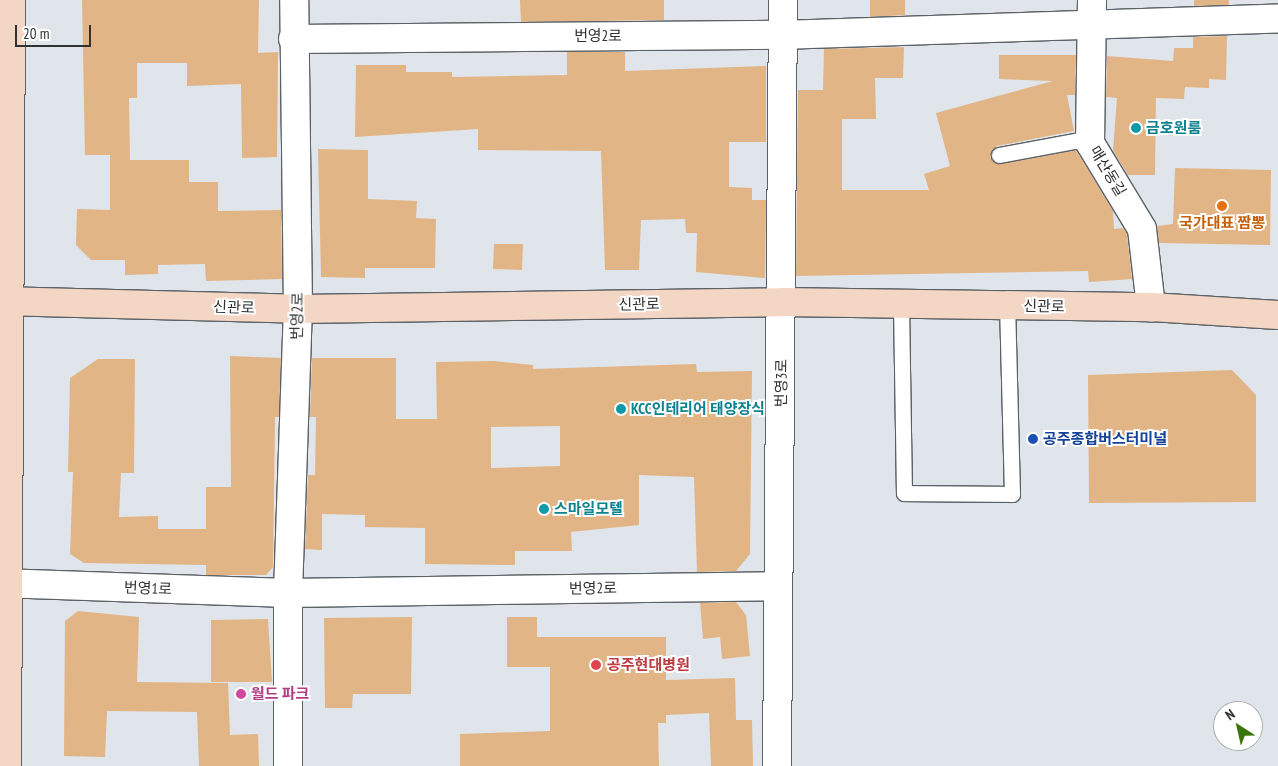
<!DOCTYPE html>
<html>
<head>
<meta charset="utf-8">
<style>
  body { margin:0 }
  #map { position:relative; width:1278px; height:766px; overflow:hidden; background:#dfe5ea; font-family:"PT Sans Narrow","Noto Sans KR",sans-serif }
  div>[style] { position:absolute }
  .building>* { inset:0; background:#e2b587 }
  .roads { filter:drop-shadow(1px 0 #5c6165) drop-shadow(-1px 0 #5c6165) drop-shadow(0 1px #5c6165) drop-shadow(0 -1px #5c6165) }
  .service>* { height:15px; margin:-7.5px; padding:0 7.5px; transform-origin:7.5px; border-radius:7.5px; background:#fff }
  .minor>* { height:28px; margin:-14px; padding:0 14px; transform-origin:14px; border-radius:14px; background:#fff }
  .tertiary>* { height:28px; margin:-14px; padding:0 14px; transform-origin:14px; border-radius:14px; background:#fff }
  .secondary>* { height:28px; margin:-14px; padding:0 14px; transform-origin:14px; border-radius:14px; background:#f3d6c4 }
  .dots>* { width:14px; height:14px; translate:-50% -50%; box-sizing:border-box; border:2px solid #fff; border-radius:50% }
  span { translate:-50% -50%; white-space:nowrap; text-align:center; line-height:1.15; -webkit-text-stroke:4px #fff; paint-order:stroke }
  .street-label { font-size:15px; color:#2f3133 }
  .culture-label { font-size:15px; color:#0d838f; font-weight:700 }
  .left { translate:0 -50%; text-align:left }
  .food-label { font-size:15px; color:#c56008; font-weight:700 }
  .transit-label { font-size:15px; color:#164399; font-weight:700 }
  .health-label { font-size:15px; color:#be3a42; font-weight:700 }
  .hotel-label { font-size:15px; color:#b23c85; font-weight:700 }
  .north { position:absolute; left:1213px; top:701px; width:50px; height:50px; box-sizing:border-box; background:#fff; border:1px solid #acadad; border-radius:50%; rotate:325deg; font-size:14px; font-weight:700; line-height:20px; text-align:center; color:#2f3133 }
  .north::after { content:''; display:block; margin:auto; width:18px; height:22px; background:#3a7509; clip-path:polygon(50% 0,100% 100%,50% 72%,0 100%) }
  .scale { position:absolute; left:15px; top:25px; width:76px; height:22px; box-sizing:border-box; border:2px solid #2f3133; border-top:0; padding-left:6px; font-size:15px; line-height:18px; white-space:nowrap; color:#2f3133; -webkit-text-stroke:4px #fff; paint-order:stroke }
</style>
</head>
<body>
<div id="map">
  <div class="building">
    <i style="clip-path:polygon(82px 0,259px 0,258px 53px,278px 52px,277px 157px,242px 158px,241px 84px,187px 86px,187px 63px,137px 63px,137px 98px,129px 98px,130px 160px,189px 160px,189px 182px,218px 182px,218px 211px,281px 210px,282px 279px,206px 281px,205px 264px,158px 265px,158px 274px,125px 275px,125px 260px,91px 260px,76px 245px,77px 209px,110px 210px,110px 155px,85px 155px)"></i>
    <i style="clip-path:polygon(520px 0,664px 0,664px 20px,521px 22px)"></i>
    <i style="clip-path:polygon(870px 0,905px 0,905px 15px,870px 17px)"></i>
    <i style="clip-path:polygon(1194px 0,1229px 0,1229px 5px,1194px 6px)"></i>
    <i style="clip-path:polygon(1227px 36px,1226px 80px,1209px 79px,1209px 88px,1185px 87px,1184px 99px,1156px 98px,1155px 175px,1128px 175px,1113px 151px,1117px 98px,1106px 97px,1107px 56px,1173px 61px,1174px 48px,1193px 48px,1193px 37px)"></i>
    <i style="clip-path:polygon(904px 47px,903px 78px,875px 78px,876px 119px,842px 119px,842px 190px,929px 190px,924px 174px,950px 166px,936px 113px,1053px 81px,999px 79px,999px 55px,1076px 55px,1075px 95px,1067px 95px,1074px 131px,997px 146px,990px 157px,1001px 164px,1076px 150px,1113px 211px,1114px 229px,1123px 228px,1127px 234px,1132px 279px,1089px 282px,1088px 271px,796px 276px,798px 90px,823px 90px,824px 49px)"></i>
    <i style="clip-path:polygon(567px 52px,625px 52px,625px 71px,766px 66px,766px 142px,729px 142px,729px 187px,752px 188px,752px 200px,766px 200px,765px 278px,696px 272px,697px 233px,686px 233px,685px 219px,641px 220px,639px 270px,605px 270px,601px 151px,478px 150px,478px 129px,355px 137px,356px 65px,406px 65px,406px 72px,452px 72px,452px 77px,567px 75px)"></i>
    <i style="clip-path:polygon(318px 149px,368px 150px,368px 199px,417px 201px,416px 218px,436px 219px,435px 268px,365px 268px,365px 278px,321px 277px)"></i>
    <i style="clip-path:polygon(1175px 168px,1271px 170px,1270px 245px,1159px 243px,1157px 226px,1173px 224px)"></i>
    <i style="clip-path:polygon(494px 244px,523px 244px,522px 270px,493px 269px)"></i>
    <i style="clip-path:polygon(230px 356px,281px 358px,279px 417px,275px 417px,273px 567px,266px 575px,206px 575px,206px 565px,84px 563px,70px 554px,73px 472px,68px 472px,70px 378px,98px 359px,135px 359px,134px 473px,121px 473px,119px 517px,158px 516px,158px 529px,206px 529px,206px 487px,231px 487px)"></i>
    <i style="clip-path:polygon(evenodd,312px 358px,396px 358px,396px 419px,437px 419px,436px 362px,494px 361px,533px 365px,533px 369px,696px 364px,697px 372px,752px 371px,750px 554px,736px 571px,697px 572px,694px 477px,639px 475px,639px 525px,571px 532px,572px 551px,515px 551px,515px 565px,425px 564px,425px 528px,365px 527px,365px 515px,322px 514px,322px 550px,305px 549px,308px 475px,315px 475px,316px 417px,310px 417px,312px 358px,560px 426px,560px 466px,491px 468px,491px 427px,560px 426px)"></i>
    <i style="clip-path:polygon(1232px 370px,1256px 395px,1256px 502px,1089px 503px,1088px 375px)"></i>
    <i style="clip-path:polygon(736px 602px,746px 615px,750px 656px,722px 659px,720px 637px,703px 639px,700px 603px)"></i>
    <i style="clip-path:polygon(78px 611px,139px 617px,137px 682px,228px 683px,230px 735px,258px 734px,259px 766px,199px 766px,197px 712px,107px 711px,105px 757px,64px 756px,65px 621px)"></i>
    <i style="clip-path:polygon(412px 617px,411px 694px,353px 694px,352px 708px,325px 708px,324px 618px)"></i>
    <i style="clip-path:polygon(507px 617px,537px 617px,537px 637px,666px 637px,666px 680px,735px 678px,736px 720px,752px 720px,753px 766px,711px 766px,709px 713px,666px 715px,666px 723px,658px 723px,659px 766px,460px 766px,460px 734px,550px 731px,550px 667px,507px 667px)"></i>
    <i style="clip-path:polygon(268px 619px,272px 682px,211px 682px,211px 620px)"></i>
  </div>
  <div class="roads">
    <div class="service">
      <i style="left:999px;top:155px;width:93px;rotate:-10.6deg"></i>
      <i style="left:901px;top:304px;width:189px;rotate:89.1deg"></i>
      <i style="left:904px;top:493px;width:108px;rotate:0.5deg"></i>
      <i style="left:1012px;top:494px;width:189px;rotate:-91.5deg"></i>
    </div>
    <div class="minor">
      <i style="left:1092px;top:0;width:143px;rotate:90.8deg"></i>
      <i style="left:1090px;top:143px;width:100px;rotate:58.8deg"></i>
      <i style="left:1142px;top:229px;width:79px;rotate:83.4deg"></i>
      <i style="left:293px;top:39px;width:490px;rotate:-0.5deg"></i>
      <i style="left:783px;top:35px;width:495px;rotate:-1.9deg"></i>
      <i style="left:0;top:583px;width:288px;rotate:2deg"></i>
      <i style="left:288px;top:593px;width:489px;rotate:-0.8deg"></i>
    </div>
    <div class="tertiary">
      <i style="left:288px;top:766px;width:173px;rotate:-90deg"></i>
      <i style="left:288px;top:593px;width:284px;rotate:-88deg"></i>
      <i style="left:298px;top:309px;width:309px;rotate:-90.7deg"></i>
      <i style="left:777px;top:766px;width:766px;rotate:-89.55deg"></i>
    </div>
    <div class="secondary">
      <i style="left:0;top:301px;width:298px;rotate:1.5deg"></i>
      <i style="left:298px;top:309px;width:484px;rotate:-0.8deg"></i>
      <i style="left:782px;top:302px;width:369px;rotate:0.8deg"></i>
      <i style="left:1151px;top:307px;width:127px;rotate:3.6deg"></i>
      <i style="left:7px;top:766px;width:766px;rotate:-89.7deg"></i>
    </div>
  </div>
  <div class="dots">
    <i style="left:1136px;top:128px;background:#0f9aa8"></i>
    <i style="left:1222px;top:206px;background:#e8710a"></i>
    <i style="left:621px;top:409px;background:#0f9aa8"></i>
    <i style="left:1033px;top:439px;background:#1a4fb4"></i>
    <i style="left:544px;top:509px;background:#0f9aa8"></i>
    <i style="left:596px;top:665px;background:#e0444e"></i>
    <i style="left:241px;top:694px;background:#d1479c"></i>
  </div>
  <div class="street-label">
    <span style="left:598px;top:36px">번영2로</span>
    <span style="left:1108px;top:171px;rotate:59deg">매산동길</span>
    <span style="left:639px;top:304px;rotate:-1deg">신관로</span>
    <span style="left:1044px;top:306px;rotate:1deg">신관로</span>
    <span style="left:234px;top:307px;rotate:2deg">신관로</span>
    <span style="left:297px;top:316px;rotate:-89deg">번영2로</span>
    <span style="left:781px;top:383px;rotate:-89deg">번영3로</span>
    <span style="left:148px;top:588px;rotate:2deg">번영1로</span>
    <span style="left:593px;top:588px;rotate:-1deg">번영2로</span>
  </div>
  <div class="culture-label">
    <span class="left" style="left:1146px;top:128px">금호원룸</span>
    <span class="left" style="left:631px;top:409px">KCC인테리어 태양장식</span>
    <span class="left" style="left:554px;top:509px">스마일모텔</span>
  </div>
  <div class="food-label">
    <span style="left:1222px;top:223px">국가대표 짬뽕</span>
  </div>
  <div class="transit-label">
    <span class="left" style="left:1043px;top:439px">공주종합버스터미널</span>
  </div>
  <div class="health-label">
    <span class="left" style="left:607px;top:665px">공주현대병원</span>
  </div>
  <div class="hotel-label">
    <span class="left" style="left:251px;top:694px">월드 파크</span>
  </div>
  <div class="north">N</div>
  <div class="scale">20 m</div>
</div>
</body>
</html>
